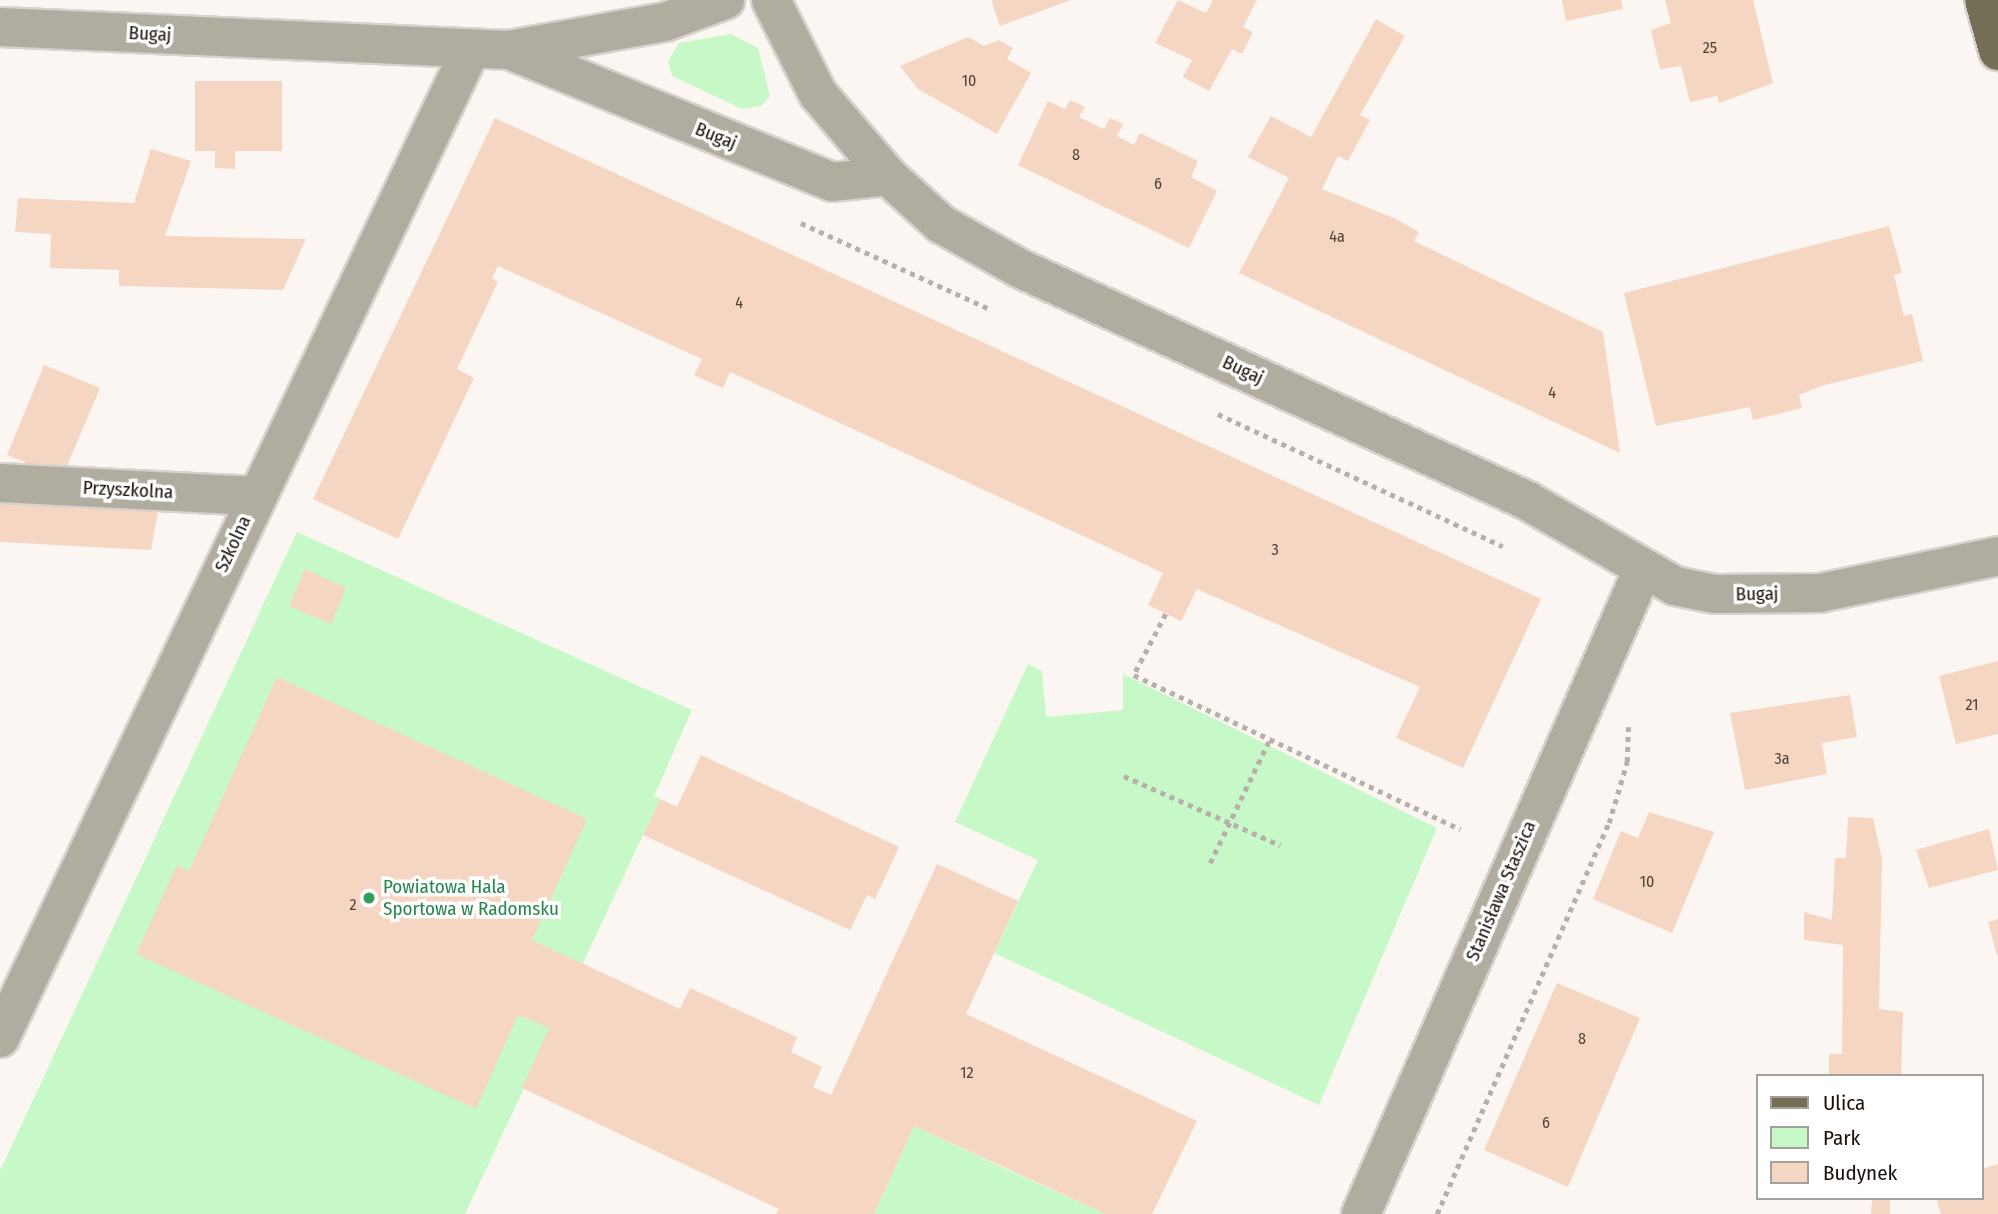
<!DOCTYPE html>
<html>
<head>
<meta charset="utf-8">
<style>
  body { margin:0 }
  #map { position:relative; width:1998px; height:1214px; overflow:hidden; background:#fcf6f2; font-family:"Fira Sans Condensed",sans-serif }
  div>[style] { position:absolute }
  .green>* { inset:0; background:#c7f8c8 }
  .building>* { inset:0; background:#f4d6c3 }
  .path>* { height:4.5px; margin-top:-2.25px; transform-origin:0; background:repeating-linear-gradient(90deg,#b6afaa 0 5px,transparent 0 10px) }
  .roads { filter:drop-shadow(2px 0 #d8d1cd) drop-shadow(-2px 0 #d8d1cd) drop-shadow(0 2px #d8d1cd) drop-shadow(0 -2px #d8d1cd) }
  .minor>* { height:38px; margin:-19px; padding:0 19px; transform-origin:19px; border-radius:19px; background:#b0ac9f }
  .major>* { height:38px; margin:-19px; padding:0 19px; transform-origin:19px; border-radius:19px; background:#746e56 }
  .dots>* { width:19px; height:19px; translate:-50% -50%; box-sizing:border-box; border:4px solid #fff; border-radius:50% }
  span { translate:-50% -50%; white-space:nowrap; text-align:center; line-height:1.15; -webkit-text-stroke:7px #fff; paint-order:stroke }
  .number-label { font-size:16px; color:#514238 }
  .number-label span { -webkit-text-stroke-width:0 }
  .street-label { font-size:19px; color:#1b110a }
  .leisure-label { font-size:19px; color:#27864d }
  .left { translate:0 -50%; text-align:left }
  .legend { position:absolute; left:1756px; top:1074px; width:228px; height:126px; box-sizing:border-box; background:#fff; border:2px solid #a4a09d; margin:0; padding:9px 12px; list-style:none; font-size:21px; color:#1b110a }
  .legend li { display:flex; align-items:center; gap:14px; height:35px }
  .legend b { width:35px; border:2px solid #a4a09d }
</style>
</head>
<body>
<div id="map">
  <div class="green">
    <i style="clip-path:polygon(731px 34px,758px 48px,770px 96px,761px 106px,742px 109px,672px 76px,668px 61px,679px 43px)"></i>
    <i style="clip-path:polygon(297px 532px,692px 710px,654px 796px,660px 799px,465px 1214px,0 1214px,0 1171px)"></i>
    <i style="clip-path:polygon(1028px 664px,1042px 671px,1046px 717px,1123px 710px,1123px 674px,1437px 828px,1319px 1105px,994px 953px,1038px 860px,955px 822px)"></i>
    <i style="clip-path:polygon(914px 1126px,995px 1164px,1106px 1214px,874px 1214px)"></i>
  </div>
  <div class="building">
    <i style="clip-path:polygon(991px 0,1071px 0,1000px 26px)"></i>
    <i style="clip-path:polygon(1178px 0,1206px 13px,1213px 0,1257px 0,1243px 27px,1253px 32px,1242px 54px,1232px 49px,1209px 91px,1183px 77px,1192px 60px,1155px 43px)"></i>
    <i style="clip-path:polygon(1562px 0,1621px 0,1623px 9px,1566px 21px)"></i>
    <i style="clip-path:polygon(1665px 0,1753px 0,1773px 83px,1719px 103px,1717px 96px,1690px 102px,1681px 66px,1660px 69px,1651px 30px,1671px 23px)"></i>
    <i style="clip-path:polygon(1376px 19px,1405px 36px,1360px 115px,1370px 120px,1348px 161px,1338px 156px,1322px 189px,1396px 219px,1419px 232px,1414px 241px,1603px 332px,1620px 453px,1239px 273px,1289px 178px,1248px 157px,1271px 116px,1311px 137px)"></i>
    <i style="clip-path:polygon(968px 37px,984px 46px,999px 40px,1013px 48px,1007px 59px,1031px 73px,997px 134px,918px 89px,900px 66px)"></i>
    <i style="clip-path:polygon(195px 81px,282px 81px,282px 151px,235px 151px,235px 169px,215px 168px,215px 151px,195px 151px)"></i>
    <i style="clip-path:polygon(1070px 100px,1085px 107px,1079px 117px,1104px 129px,1110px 118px,1123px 124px,1117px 136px,1134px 145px,1140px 133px,1198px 161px,1191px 177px,1217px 191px,1189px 248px,1018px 165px,1048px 101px,1065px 109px)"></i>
    <i style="clip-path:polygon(495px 118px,1541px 599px,1463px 768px,1396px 738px,1420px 687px,1197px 589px,1181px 621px,1148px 605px,1163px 573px,730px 372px,723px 388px,709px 382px,694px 375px,702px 359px,498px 266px,492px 278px,498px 282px,457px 369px,474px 378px,398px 539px,313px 499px)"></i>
    <i style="clip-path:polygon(151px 149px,191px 161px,165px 236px,306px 239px,283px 290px,119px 286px,119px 270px,50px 268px,51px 234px,15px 232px,18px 198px,134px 203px)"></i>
    <i style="clip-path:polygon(1889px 226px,1902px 273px,1894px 275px,1904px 316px,1912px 314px,1923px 361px,1821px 386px,1799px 395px,1802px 408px,1753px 420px,1750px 407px,1656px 426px,1624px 293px)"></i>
    <i style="clip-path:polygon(44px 365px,100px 388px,62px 478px,7px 455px)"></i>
    <i style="clip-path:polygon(0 497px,159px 506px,151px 550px,0 542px)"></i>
    <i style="clip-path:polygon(305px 569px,346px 588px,331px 624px,289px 606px)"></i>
    <i style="clip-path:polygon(1998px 661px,1998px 734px,1956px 744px,1939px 676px)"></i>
    <i style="clip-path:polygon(277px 677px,587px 819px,532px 940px,680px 1009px,690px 988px,797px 1037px,791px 1052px,822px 1067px,813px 1087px,831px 1095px,937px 864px,1018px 901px,966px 1014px,1197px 1121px,1152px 1214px,1106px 1214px,914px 1126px,874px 1214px,776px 1214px,779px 1209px,522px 1088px,549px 1028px,518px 1015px,476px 1109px,136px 954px,177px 865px,189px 871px)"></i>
    <i style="clip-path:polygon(1850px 695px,1857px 737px,1822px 743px,1827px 774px,1745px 790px,1730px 713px)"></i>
    <i style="clip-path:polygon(701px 755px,899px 847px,875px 899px,867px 895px,850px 930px,643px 835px,660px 799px,677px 807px)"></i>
    <i style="clip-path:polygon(1649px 812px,1714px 832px,1672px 933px,1593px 899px,1621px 831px,1638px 838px)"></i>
    <i style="clip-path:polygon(1848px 817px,1873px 818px,1882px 859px,1879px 1009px,1903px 1012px,1901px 1076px,1829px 1076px,1829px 1054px,1842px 1054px,1843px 945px,1804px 940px,1804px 912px,1832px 920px,1835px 858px,1846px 858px)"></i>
    <i style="clip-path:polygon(1989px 829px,1998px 870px,1929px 888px,1916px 850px)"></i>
    <i style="clip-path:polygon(1998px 919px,1998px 955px,1997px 955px,1988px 922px)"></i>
    <i style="clip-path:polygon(1557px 983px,1640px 1018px,1568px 1187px,1484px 1150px)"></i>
    <i style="clip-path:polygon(1998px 1164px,1998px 1214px,1941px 1214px,1936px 1198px,1982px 1198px,1982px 1169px)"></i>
    <i style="clip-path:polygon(1872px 1198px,1890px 1198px,1890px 1214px,1871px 1214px)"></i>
  </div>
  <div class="path">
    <i style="left:801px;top:223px;width:208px;rotate:24.5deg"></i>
    <i style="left:1218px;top:414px;width:314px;rotate:24.9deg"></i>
    <i style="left:1166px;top:614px;width:69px;rotate:117.7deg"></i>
    <i style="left:1134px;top:675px;width:361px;rotate:25.3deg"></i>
    <i style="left:1124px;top:776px;width:171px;rotate:23.9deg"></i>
    <i style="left:1210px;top:863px;width:138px;rotate:-64.2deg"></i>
    <i style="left:1437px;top:1214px;width:427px;rotate:-66.3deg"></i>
    <i style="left:1609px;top:823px;width:64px;rotate:-73.6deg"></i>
    <i style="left:1627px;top:762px;width:35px;rotate:-88deg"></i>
  </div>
  <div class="roads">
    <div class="minor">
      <i style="left:771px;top:0;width:105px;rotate:63.4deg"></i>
      <i style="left:818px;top:94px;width:108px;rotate:49.5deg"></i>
      <i style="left:888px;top:176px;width:72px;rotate:42.2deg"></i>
      <i style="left:941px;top:224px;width:92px;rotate:29.4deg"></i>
      <i style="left:1021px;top:269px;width:555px;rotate:24.58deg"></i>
      <i style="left:1526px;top:500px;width:172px;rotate:30deg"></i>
      <i style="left:1675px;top:586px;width:41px;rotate:11.3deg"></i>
      <i style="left:1715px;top:594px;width:105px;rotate:-0.5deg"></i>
      <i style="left:1820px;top:593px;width:182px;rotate:-11.7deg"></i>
      <i style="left:0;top:27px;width:510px;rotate:2.59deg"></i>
      <i style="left:509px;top:50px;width:158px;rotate:-10.2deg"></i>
      <i style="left:665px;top:22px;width:64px;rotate:-20.1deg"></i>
      <i style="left:509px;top:50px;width:349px;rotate:22.2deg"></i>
      <i style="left:832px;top:182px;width:56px;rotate:-6.1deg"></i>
      <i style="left:0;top:483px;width:256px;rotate:2.9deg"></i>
      <i style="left:0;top:1038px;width:1093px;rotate:-64.54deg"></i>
      <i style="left:1361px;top:1214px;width:704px;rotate:-66.38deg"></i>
    </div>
    <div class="major">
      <i style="left:1984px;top:0;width:53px;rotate:74.6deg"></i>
    </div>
  </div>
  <div class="dots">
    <i style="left:369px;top:898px;background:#2e9e5b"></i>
  </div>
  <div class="number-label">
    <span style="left:1710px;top:48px">25</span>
    <span style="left:969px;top:81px">10</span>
    <span style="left:1076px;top:155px">8</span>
    <span style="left:1158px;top:184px">6</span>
    <span style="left:1337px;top:237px">4a</span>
    <span style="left:739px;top:303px">4</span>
    <span style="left:1552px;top:393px">4</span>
    <span style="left:1275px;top:550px">3</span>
    <span style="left:1972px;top:705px">21</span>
    <span style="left:1782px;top:759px">3a</span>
    <span style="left:1647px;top:882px">10</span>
    <span style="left:353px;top:905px">2</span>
    <span style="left:1582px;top:1039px">8</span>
    <span style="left:967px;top:1073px">12</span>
    <span style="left:1546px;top:1123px">6</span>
  </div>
  <div class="street-label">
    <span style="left:150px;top:34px;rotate:3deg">Bugaj</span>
    <span style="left:716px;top:136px;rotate:22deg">Bugaj</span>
    <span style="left:1243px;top:370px;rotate:25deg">Bugaj</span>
    <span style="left:128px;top:490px;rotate:3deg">Przyszkolna</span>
    <span style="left:233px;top:544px;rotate:-65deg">Szkolna</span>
    <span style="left:1757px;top:594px;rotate:-1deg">Bugaj</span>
    <span style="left:1501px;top:891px;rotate:-67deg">Stanisława Staszica</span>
  </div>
  <div class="leisure-label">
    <span class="left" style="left:383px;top:898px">Powiatowa Hala<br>Sportowa w Radomsku</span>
  </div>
  <ul class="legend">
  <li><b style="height:9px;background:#746e56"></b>Ulica</li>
  <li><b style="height:19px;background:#c7f8c8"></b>Park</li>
  <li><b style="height:19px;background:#f4d6c3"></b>Budynek</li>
  </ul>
</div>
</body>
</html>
